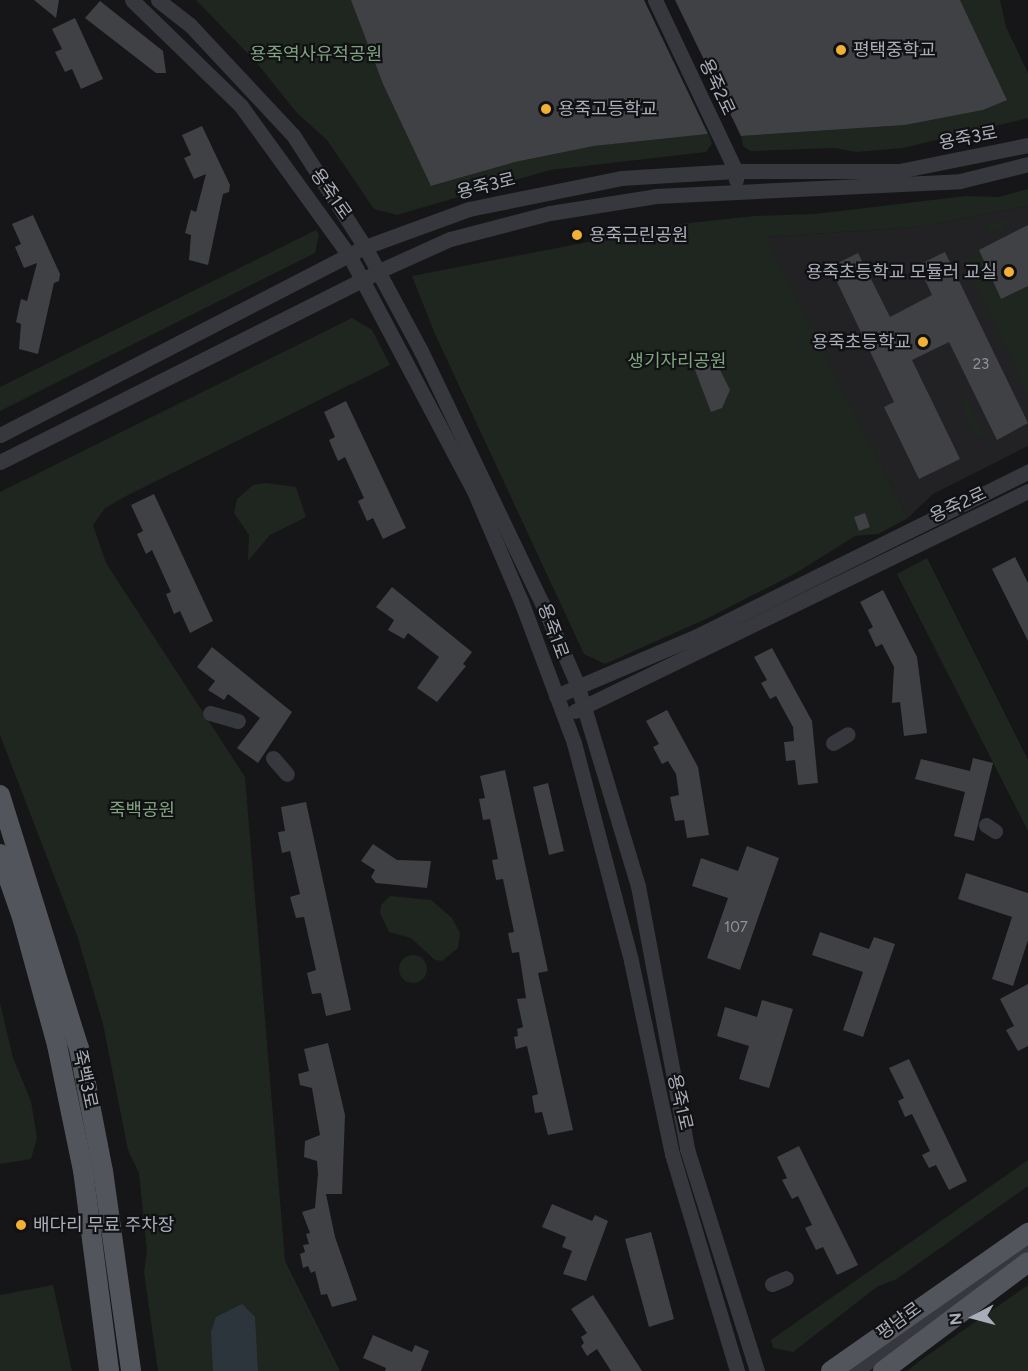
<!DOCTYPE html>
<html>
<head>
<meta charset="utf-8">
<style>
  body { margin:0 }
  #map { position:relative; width:1028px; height:1371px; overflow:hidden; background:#161618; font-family:Figtree,"Noto Sans KR",sans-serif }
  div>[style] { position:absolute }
  .built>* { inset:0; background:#222225 }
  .green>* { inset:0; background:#1e261f }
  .round { border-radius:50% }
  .water>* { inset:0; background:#2c353c }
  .building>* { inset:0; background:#404145 }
  .minor>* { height:15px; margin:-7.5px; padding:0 7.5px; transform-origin:7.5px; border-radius:7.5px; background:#37383d }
  .major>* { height:20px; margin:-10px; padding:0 10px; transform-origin:10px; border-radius:10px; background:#53555c }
  .dots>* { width:16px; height:16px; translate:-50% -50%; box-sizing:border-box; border:3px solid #111113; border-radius:50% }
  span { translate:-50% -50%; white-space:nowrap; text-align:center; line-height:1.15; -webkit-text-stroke:4.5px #111113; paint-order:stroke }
  .number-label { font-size:15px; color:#8e929b }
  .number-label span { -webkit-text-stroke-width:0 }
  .poi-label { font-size:18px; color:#a8adb8 }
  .left { translate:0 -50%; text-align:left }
  .right { translate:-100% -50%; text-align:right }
  .park-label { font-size:18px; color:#7fa381 }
  .street-label { font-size:18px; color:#a8adb8 }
  .north { position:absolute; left:944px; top:1287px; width:60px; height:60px; -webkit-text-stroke:4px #111113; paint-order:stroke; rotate:264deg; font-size:16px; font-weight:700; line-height:24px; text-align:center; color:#a8adb8 }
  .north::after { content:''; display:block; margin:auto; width:21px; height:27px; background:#a8adb8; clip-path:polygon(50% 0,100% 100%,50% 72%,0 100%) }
</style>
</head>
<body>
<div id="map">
  <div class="built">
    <i style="clip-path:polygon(1028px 206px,1028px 446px,933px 494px,908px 518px,765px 237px,916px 227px)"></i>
  </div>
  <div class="green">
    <i style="clip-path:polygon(196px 0,352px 0,383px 84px,432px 186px,515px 162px,594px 146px,709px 134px,712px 144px,706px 152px,550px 170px,397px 215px,374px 209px,327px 140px,297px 113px,256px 62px)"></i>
    <i style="clip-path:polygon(960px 0,1000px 0,1006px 27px,1028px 73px,1028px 118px,903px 148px,856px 152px,835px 148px,750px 151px,743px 146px,741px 136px,905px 125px,982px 110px,1007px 100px)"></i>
    <i style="clip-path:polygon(1028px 189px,1028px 206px,916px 227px,766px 237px,908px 518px,878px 534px,855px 536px,796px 573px,708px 618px,605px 664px,584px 654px,435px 334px,412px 276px,681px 224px,754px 216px,815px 214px,966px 196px,998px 197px)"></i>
    <i style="clip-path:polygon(1011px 218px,1003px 230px,992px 232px,982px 226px)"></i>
    <i style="clip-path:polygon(316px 230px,319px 235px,315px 253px,0 411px,0 387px)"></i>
    <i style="clip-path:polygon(979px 250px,1001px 299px,1028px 286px,1028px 393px,963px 260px)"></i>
    <i style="clip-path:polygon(352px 318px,372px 330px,390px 365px,128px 495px,105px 508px,93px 525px,106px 563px,245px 777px,285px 1261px,340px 1371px,158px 1371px,144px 1272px,147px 1251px,139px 1173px,128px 1150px,103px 1024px,78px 938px,0 735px,0 492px)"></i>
    <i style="clip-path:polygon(960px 396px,966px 398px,984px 436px,979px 438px,971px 431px)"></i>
    <i style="clip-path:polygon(265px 483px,296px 487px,306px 517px,270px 535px,248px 561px,249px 535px,234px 513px,237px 499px,253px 485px)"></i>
    <i style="clip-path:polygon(927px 558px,1028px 760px,1028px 831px,897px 574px)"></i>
    <i style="clip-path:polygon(390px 896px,431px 900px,452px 918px,460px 933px,458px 948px,442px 961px,435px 960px,411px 938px,389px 932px,380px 913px,381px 905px)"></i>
    <i class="round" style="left:399px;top:955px;width:28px;height:28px"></i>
    <i style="clip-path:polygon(0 1003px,13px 1058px,31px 1101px,37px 1138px,31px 1159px,0 1164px)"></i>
    <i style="clip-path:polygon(1028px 1160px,1028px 1186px,895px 1280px,878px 1286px,793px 1352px,773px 1348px,771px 1340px)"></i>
    <i style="clip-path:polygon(53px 1285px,72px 1371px,0 1371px,0 1295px)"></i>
    <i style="clip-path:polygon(1028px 1285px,1028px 1371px,907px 1371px,918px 1362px)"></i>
  </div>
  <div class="water">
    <i style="clip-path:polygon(242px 1304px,255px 1317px,258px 1371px,213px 1371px,211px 1332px,216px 1317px)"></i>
  </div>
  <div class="building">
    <i style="clip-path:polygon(34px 0,59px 0,56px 18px)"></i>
    <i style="clip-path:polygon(351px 0,644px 0,708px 134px,594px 146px,515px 162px,431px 186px,383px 84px)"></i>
    <i style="clip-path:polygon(675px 0,960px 0,1007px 100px,983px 110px,905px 125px,741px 136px)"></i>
    <i style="clip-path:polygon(100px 1px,163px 51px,166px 73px,156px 73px,85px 18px)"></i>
    <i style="clip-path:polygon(75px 18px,103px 79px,81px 89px,72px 69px,65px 72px,55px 52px,62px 49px,52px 29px)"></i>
    <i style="clip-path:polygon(202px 126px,230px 185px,229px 192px,223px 194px,208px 265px,189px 260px,191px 235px,185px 233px,191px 210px,196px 212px,206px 174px,194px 179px,184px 158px,191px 155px,182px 135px)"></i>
    <i style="clip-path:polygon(33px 215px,60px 274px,59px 281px,54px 283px,38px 354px,19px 349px,21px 324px,16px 322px,21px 299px,27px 301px,37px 263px,24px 268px,15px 247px,21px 244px,12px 224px)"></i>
    <i style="clip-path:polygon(1028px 225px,1028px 286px,1001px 299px,979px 250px)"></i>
    <i style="clip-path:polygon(945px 252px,1028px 423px,997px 440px,949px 342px,912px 360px,960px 459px,919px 479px,884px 407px,894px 402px,830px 267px,858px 253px,890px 317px,932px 295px,918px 265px)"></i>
    <i style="clip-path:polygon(703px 363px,720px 370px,730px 390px,722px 408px,711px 412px,695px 370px)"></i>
    <i style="clip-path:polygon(346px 401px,406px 528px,383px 539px,373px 518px,367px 521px,358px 501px,364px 498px,345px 457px,338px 461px,329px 440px,335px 437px,324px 412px)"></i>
    <i style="clip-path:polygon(154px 494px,213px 621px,190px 633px,180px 611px,174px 614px,166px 594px,171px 592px,152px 550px,146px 554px,137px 534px,143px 531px,131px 505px)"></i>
    <i style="clip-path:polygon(865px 513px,870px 527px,859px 531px,854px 517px)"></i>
    <i style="clip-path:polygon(1015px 557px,1028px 583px,1028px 641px,992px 569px)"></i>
    <i style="clip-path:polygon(392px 587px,472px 652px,463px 664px,466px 666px,437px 702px,417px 688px,439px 657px,408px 633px,404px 639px,388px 630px,394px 620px,376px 607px)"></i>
    <i style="clip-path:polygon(883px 590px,917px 657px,927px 733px,904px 736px,900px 702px,892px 703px,894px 667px,882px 644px,876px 647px,868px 630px,873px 627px,860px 602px)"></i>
    <i style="clip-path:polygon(212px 647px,292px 712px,258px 763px,237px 748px,260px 718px,228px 694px,224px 700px,208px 690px,215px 681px,197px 667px)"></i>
    <i style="clip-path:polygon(772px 648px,812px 721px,818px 783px,798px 785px,795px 760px,786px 761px,784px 742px,794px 741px,793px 727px,776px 696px,770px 699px,761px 683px,767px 680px,754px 657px)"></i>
    <i style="clip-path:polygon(667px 710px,698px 767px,709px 835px,687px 838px,684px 820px,675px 821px,670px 797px,679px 795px,676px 774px,668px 761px,662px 764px,653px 747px,659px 744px,646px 721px)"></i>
    <i style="clip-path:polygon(973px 758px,993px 763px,974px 841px,954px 836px,965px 792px,915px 779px,921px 759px,970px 771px)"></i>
    <i style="clip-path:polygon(505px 770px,548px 971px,538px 973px,573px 1130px,548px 1135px,542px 1112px,535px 1113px,532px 1096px,538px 1094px,527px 1046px,516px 1049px,514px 1037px,518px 1036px,517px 1029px,523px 1027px,517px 999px,526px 998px,519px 952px,512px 953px,508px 933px,514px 932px,503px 879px,496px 880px,492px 860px,498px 859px,490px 819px,483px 820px,479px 799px,485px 798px,480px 776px)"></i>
    <i style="clip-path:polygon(548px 783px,564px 851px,549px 855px,533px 787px)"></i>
    <i style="clip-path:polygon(306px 802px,351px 1010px,326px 1016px,321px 993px,312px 994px,307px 973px,316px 970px,304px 917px,296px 918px,290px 897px,300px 894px,290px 851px,282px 853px,278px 832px,285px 831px,281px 807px)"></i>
    <i style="clip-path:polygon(373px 844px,397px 860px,431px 861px,427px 888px,376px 883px,371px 877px,375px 870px,361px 861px)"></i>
    <i style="clip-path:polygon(747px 846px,779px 858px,740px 970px,707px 958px,728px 898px,692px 886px,701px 858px,738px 871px)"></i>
    <i style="clip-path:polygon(966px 873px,1028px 893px,1028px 940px,1013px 986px,992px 979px,1012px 917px,958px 899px)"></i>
    <i style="clip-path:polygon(820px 932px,869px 949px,874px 937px,895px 944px,863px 1037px,843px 1030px,863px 972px,812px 955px)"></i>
    <i style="clip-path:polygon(1028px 984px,1028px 1046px,1018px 1051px,1006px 1030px,1014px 1026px,1000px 999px)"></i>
    <i style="clip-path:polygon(762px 1000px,793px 1009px,769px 1088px,739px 1079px,749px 1046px,717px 1036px,725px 1007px,757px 1017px)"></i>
    <i style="clip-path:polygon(328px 1043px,345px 1115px,342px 1194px,326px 1194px,335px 1237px,357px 1300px,332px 1307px,327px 1294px,321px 1295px,315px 1271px,311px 1273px,308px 1266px,303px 1268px,300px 1254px,305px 1252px,303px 1245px,309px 1244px,306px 1234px,310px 1233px,302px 1212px,315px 1208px,318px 1174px,317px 1161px,304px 1157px,305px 1141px,320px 1135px,312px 1088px,300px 1085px,298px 1074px,309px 1071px,304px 1049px)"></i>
    <i style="clip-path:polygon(909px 1059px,967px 1181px,949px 1190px,936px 1165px,929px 1168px,922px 1155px,930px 1151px,912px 1114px,905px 1117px,898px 1101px,904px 1098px,889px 1068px)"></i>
    <i style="clip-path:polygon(799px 1146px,858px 1265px,837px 1275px,823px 1247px,816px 1250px,805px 1228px,812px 1225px,798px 1196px,792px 1199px,782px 1180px,787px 1178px,777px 1157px)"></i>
    <i style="clip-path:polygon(552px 1204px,592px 1221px,595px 1215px,608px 1221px,586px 1281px,563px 1274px,572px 1251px,562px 1247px,566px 1237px,542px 1227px)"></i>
    <i style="clip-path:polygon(651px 1232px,674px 1319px,649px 1327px,625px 1239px)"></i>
    <i style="clip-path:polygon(593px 1295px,642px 1371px,611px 1371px,597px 1349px,587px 1356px,581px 1346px,584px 1343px,581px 1337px,587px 1333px,571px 1309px)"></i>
    <i style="clip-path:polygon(373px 1335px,412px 1352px,415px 1345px,429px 1351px,421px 1371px,385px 1371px,386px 1368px,363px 1358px)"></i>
  </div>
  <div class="minor">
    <i style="left:132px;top:0;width:152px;rotate:44.2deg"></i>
    <i style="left:241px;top:106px;width:184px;rotate:54.1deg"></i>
    <i style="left:349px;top:255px;width:267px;rotate:62.1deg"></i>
    <i style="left:474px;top:491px;width:120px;rotate:66.9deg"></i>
    <i style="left:521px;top:601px;width:152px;rotate:69.5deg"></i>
    <i style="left:574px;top:743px;width:225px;rotate:75.3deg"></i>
    <i style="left:631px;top:961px;width:197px;rotate:78deg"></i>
    <i style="left:672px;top:1154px;width:227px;rotate:73.3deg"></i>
    <i style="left:158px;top:0;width:41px;rotate:38deg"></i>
    <i style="left:190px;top:25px;width:151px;rotate:46.9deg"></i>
    <i style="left:293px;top:135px;width:133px;rotate:57.3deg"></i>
    <i style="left:365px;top:247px;width:118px;rotate:61.7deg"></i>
    <i style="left:421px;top:351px;width:280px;rotate:64.4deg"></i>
    <i style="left:542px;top:603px;width:88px;rotate:66.6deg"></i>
    <i style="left:577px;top:684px;width:211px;rotate:73.2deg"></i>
    <i style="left:638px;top:886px;width:268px;rotate:79.4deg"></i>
    <i style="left:687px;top:1149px;width:233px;rotate:72.5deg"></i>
    <i style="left:655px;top:0;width:189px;rotate:64.7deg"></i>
    <i style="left:736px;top:171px;width:9px;rotate:90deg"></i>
    <i style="left:0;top:435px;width:411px;rotate:-27.3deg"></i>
    <i style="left:365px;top:247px;width:111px;rotate:-20.1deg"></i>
    <i style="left:469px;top:209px;width:155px;rotate:-11.5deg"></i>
    <i style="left:621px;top:178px;width:115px;rotate:-3.5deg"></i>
    <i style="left:736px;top:171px;width:163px"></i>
    <i style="left:899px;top:171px;width:132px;rotate:-11.4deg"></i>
    <i style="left:0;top:462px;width:424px;rotate:-26.7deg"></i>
    <i style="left:379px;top:271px;width:78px;rotate:-24.3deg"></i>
    <i style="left:450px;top:239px;width:103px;rotate:-14.6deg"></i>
    <i style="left:550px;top:213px;width:107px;rotate:-9.1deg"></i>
    <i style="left:656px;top:196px;width:304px;rotate:-2.8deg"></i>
    <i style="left:960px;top:181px;width:70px;rotate:-14deg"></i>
    <i style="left:556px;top:696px;width:151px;rotate:-23deg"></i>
    <i style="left:695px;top:637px;width:372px;rotate:-26.4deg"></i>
    <i style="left:575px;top:711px;width:504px;rotate:-25.9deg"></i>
    <i style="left:210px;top:713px;width:29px;rotate:16deg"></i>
    <i style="left:833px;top:743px;width:17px;rotate:-31deg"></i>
    <i style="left:273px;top:758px;width:21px;rotate:49deg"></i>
    <i style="left:986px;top:825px;width:11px;rotate:34deg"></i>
    <i style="left:772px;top:1284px;width:15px;rotate:-23deg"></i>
    <i style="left:855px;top:1371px;width:212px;rotate:-35.2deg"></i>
  </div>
  <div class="major">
    <i style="left:0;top:795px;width:265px;rotate:72.7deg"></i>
    <i style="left:79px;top:1048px;width:125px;rotate:79deg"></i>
    <i style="left:103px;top:1171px;width:202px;rotate:82deg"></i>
    <i style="left:0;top:854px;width:67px;rotate:70.8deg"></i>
    <i style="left:22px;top:917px;width:133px;rotate:74.7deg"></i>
    <i style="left:57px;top:1045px;width:128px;rotate:78.3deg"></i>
    <i style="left:83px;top:1170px;width:203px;rotate:82.6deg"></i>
    <i style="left:831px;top:1371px;width:241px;rotate:-35deg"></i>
    <i style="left:883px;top:1371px;width:181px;rotate:-36.9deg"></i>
  </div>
  <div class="dots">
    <i style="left:841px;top:50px;background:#f2b134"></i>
    <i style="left:546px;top:109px;background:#f2b134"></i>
    <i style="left:577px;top:235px;background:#f2b134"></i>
    <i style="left:1009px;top:272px;background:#f2b134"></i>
    <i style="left:923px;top:342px;background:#f2b134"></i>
    <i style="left:21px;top:1225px;background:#f2b134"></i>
  </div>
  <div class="number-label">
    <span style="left:981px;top:365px">23</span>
    <span style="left:736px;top:928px">107</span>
  </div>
  <div class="poi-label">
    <span class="left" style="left:853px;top:50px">평택중학교</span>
    <span class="left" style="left:558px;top:109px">용죽고등학교</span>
    <span class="left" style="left:589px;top:235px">용죽근린공원</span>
    <span class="right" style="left:997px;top:272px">용죽초등학교 모듈러 교실</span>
    <span class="right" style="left:911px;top:342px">용죽초등학교</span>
    <span class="left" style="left:33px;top:1225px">배다리 무료 주차장</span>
  </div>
  <div class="park-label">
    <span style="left:316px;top:54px">용죽역사유적공원</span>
    <span style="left:677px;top:361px">생기자리공원</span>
    <span style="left:142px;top:810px">죽백공원</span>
  </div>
  <div class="street-label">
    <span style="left:717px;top:87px;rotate:65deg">용죽2로</span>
    <span style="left:968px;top:138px;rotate:-11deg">용죽3로</span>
    <span style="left:486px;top:186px;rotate:-14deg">용죽3로</span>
    <span style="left:331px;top:194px;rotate:55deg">용죽1로</span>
    <span style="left:958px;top:505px;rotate:-25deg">용죽2로</span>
    <span style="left:553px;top:631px;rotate:70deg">용죽1로</span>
    <span style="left:85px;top:1079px;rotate:78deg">죽백3로</span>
    <span style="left:680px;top:1102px;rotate:77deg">용죽1로</span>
    <span style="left:899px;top:1321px;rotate:-36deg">평남로</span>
  </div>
  <div class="north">N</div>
</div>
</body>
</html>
